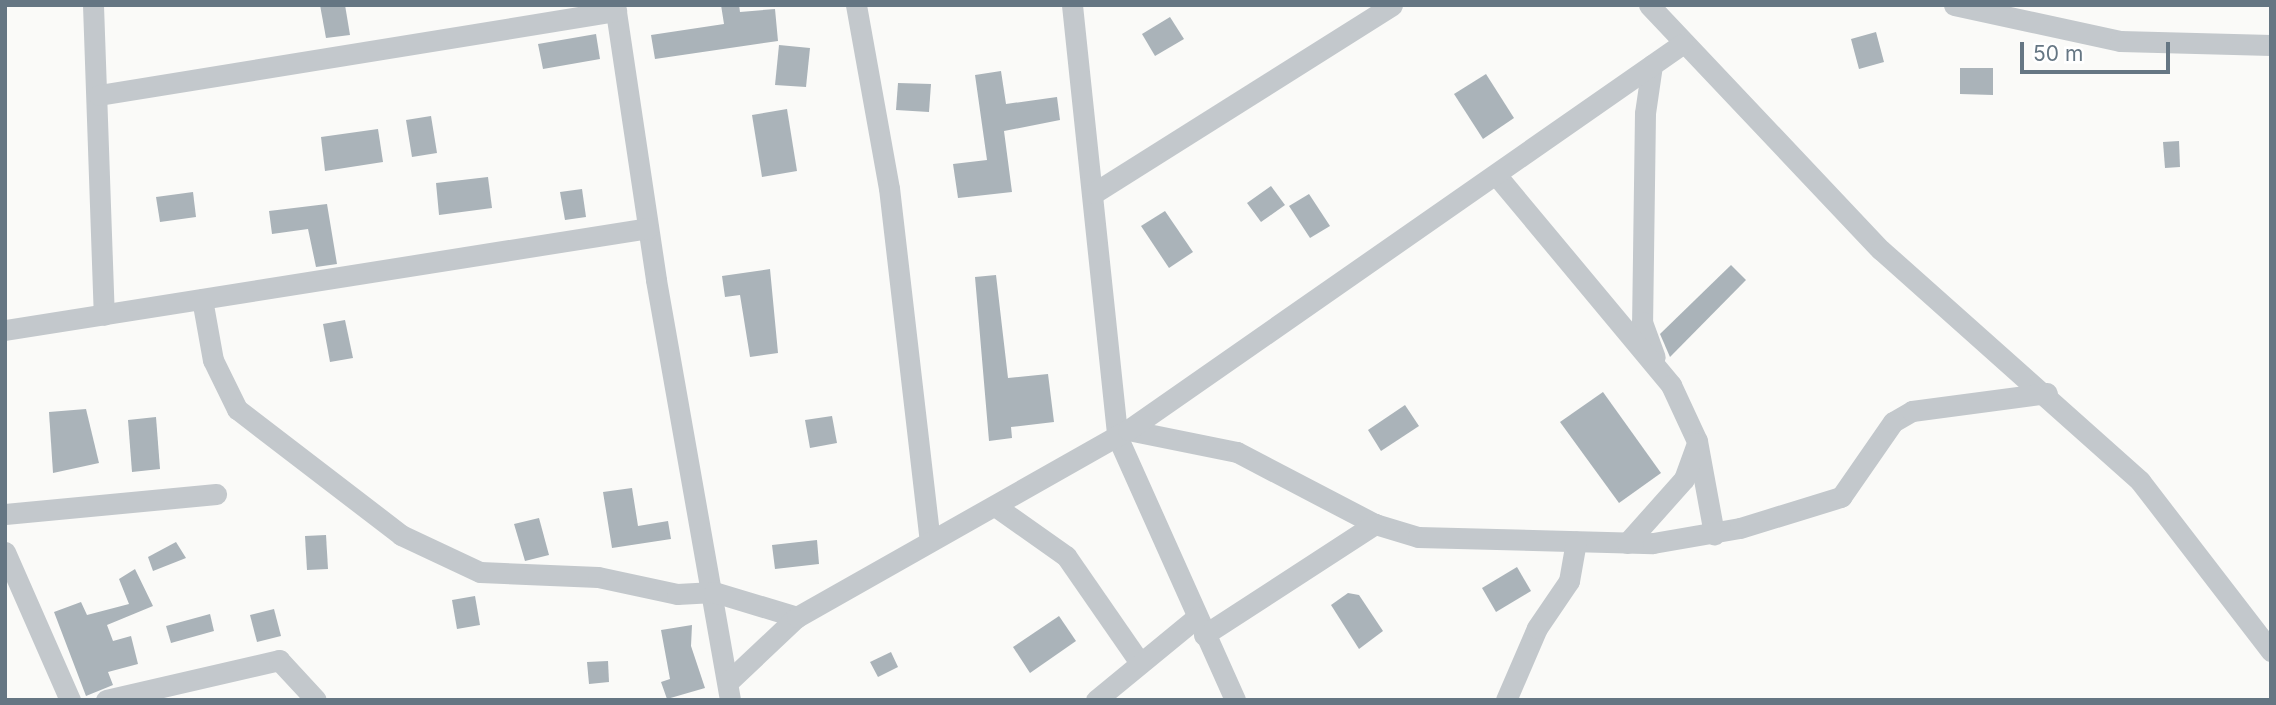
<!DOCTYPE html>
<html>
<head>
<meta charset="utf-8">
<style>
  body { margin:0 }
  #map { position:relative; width:2276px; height:705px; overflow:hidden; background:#fafaf8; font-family:Inter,sans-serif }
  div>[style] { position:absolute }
  .building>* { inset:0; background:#aab3b9 }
  .street>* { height:21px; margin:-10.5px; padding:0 10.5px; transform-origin:10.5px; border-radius:10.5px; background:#c3c8cc }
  span { translate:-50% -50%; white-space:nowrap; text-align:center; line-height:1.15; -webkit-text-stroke:7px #fff; paint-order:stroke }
  .frame { position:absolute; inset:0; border:7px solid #657683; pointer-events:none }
  .scale { position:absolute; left:2020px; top:42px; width:150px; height:32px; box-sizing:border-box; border:4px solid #657683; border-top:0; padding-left:9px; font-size:21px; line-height:24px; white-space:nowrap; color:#657683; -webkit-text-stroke:5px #fff; paint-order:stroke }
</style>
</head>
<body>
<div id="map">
  <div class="building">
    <i style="clip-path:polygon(320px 5px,345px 5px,350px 35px,326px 38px)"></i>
    <i style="clip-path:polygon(721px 5px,739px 5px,740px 12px,775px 9px,778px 41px,655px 59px,651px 35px,724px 24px)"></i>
    <i style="clip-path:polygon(1170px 17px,1184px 39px,1155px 56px,1142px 34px)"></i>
    <i style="clip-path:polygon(1876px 32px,1884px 62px,1859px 69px,1851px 39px)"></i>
    <i style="clip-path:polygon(596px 34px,600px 59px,543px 69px,538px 44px)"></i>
    <i style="clip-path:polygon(779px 45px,810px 48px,806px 87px,775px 85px)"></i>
    <i style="clip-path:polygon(1960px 68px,1993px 68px,1993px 95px,1960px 94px)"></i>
    <i style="clip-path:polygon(1001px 71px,1006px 104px,1057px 97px,1060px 120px,1004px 131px,1012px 192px,958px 198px,953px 164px,987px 160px,975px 75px)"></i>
    <i style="clip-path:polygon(1486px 74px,1514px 118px,1483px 139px,1454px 94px)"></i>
    <i style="clip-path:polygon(898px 83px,931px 84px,929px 112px,896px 110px)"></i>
    <i style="clip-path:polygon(787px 109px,797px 171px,762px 177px,752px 115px)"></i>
    <i style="clip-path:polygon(431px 116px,437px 153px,412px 157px,406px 120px)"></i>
    <i style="clip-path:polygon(378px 129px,383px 162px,325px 171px,321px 137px)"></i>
    <i style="clip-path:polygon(2179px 141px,2180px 167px,2165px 168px,2163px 142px)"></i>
    <i style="clip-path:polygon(488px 177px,492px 208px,439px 215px,436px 183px)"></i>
    <i style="clip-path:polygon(1271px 186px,1285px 205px,1261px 222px,1247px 203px)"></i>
    <i style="clip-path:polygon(582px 189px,586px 217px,565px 220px,560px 192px)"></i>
    <i style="clip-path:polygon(193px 192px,196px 217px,160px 222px,156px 197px)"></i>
    <i style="clip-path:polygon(1309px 194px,1330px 226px,1310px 238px,1289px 206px)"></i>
    <i style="clip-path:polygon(327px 204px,337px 264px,316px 267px,308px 229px,272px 234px,269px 211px)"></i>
    <i style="clip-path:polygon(1165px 211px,1193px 252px,1169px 268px,1141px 226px)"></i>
    <i style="clip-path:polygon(1731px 265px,1746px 280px,1670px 357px,1660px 334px)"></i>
    <i style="clip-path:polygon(770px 269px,778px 353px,750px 357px,740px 295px,725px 297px,722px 276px)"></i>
    <i style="clip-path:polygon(996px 275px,1008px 378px,1048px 374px,1054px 422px,1011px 427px,1012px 438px,989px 441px,975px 277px)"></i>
    <i style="clip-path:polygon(345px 320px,353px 358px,330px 362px,323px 324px)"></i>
    <i style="clip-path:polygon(1603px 392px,1661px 473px,1619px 503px,1560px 422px)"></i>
    <i style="clip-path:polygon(1405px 405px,1419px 426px,1381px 451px,1368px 430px)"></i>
    <i style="clip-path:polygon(86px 409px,99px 463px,53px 473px,49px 412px)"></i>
    <i style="clip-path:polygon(832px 416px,837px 443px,810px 448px,805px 420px)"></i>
    <i style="clip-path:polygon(156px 417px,160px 469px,132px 472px,128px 420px)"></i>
    <i style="clip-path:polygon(632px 488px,638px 526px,668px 521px,671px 539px,612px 548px,603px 492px)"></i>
    <i style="clip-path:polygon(539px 518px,549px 555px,525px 561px,514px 524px)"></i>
    <i style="clip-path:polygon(326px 535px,328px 569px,307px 570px,305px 536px)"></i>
    <i style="clip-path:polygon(817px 540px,819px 564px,775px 569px,772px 545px)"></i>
    <i style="clip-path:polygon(176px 542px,186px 558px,153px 571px,148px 557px)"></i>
    <i style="clip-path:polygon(1517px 567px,1531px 591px,1496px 612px,1482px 588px)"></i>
    <i style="clip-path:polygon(135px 569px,153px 606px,107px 625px,113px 641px,131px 636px,138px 664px,108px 672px,113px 685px,86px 696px,54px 612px,81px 602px,87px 615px,129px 604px,119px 579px)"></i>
    <i style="clip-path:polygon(1348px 593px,1359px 595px,1383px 631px,1359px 649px,1331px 605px)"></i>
    <i style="clip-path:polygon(475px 596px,480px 625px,457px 629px,452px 600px)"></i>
    <i style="clip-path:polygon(274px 609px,281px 636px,257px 642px,250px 615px)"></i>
    <i style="clip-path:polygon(210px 614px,214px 631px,171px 643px,166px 626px)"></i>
    <i style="clip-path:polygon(1059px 616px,1076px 641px,1030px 673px,1013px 647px)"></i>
    <i style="clip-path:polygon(692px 625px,691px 646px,705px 688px,667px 699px,661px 682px,670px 679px,661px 630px)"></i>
    <i style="clip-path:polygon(891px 652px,898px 667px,878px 677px,870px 662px)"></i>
    <i style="clip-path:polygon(608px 661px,609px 682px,589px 684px,587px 662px)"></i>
  </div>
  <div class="street">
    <i style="left:93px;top:5px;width:310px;rotate:88deg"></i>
    <i style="left:615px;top:5px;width:278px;rotate:81.5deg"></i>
    <i style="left:656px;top:280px;width:426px;rotate:80deg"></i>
    <i style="left:856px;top:5px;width:186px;rotate:79.8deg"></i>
    <i style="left:889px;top:188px;width:355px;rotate:83.4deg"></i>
    <i style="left:1072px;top:5px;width:433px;rotate:84deg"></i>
    <i style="left:1117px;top:436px;width:289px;rotate:65.9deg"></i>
    <i style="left:1649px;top:5px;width:337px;rotate:46.6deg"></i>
    <i style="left:1881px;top:250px;width:347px;rotate:41.7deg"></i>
    <i style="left:2140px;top:481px;width:215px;rotate:52.4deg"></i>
    <i style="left:1954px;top:5px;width:170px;rotate:12.2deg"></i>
    <i style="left:2120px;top:41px;width:151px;rotate:1.5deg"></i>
    <i style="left:1652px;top:65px;width:49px;rotate:98.3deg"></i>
    <i style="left:1645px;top:113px;width:209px;rotate:90.8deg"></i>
    <i style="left:1642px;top:322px;width:37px;rotate:70deg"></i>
    <i style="left:99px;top:95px;width:524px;rotate:-9.23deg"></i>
    <i style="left:1497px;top:176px;width:272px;rotate:50.2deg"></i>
    <i style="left:1671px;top:385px;width:62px;rotate:65.1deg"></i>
    <i style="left:1697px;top:441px;width:95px;rotate:79.6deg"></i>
    <i style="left:1094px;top:193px;width:352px;rotate:-32.2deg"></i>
    <i style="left:202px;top:299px;width:62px;rotate:79.8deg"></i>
    <i style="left:213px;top:360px;width:55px;rotate:63.9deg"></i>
    <i style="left:237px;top:409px;width:207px;rotate:37.5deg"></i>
    <i style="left:401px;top:535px;width:87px;rotate:25.1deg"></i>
    <i style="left:480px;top:572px;width:118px;rotate:2.4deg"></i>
    <i style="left:598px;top:577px;width:81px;rotate:12.1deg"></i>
    <i style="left:677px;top:594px;width:37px;rotate:-3deg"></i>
    <i style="left:714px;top:592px;width:87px;rotate:16.8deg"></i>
    <i style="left:5px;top:330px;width:651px;rotate:-9.01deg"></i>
    <i style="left:1128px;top:430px;width:111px;rotate:11.4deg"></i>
    <i style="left:1237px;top:452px;width:156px;rotate:27.6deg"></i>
    <i style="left:1375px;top:524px;width:45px;rotate:16.8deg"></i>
    <i style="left:1418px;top:537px;width:235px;rotate:1.5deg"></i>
    <i style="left:1653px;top:543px;width:88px;rotate:-9.8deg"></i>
    <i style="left:1740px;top:528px;width:106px;rotate:-17.1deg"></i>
    <i style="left:1841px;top:497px;width:91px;rotate:-55.3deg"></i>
    <i style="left:1893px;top:422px;width:22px;rotate:-30deg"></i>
    <i style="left:1912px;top:411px;width:136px;rotate:-7.6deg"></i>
    <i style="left:995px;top:506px;width:87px;rotate:35.2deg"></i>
    <i style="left:1066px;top:556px;width:130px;rotate:55.3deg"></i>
    <i style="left:5px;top:514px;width:212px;rotate:-5.4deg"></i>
    <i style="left:1627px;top:543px;width:86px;rotate:-48.3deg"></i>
    <i style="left:1684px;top:479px;width:38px;rotate:-70deg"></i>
    <i style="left:5px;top:552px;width:162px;rotate:66.3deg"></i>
    <i style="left:1204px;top:635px;width:204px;rotate:-33deg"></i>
    <i style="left:729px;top:681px;width:93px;rotate:-43.3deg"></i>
    <i style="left:797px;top:617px;width:380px;rotate:-29.5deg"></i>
    <i style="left:1128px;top:430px;width:675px;rotate:-34.87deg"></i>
    <i style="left:106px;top:700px;width:178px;rotate:-13deg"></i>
    <i style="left:279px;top:660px;width:54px;rotate:47.2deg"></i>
    <i style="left:1096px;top:700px;width:131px;rotate:-39.4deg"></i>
    <i style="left:1506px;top:700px;width:78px;rotate:-66.7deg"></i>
    <i style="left:1537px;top:628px;width:57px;rotate:-55.8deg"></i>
    <i style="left:1569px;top:581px;width:40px;rotate:-80deg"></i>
  </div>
  <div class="frame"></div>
  <div class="scale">50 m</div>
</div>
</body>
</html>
